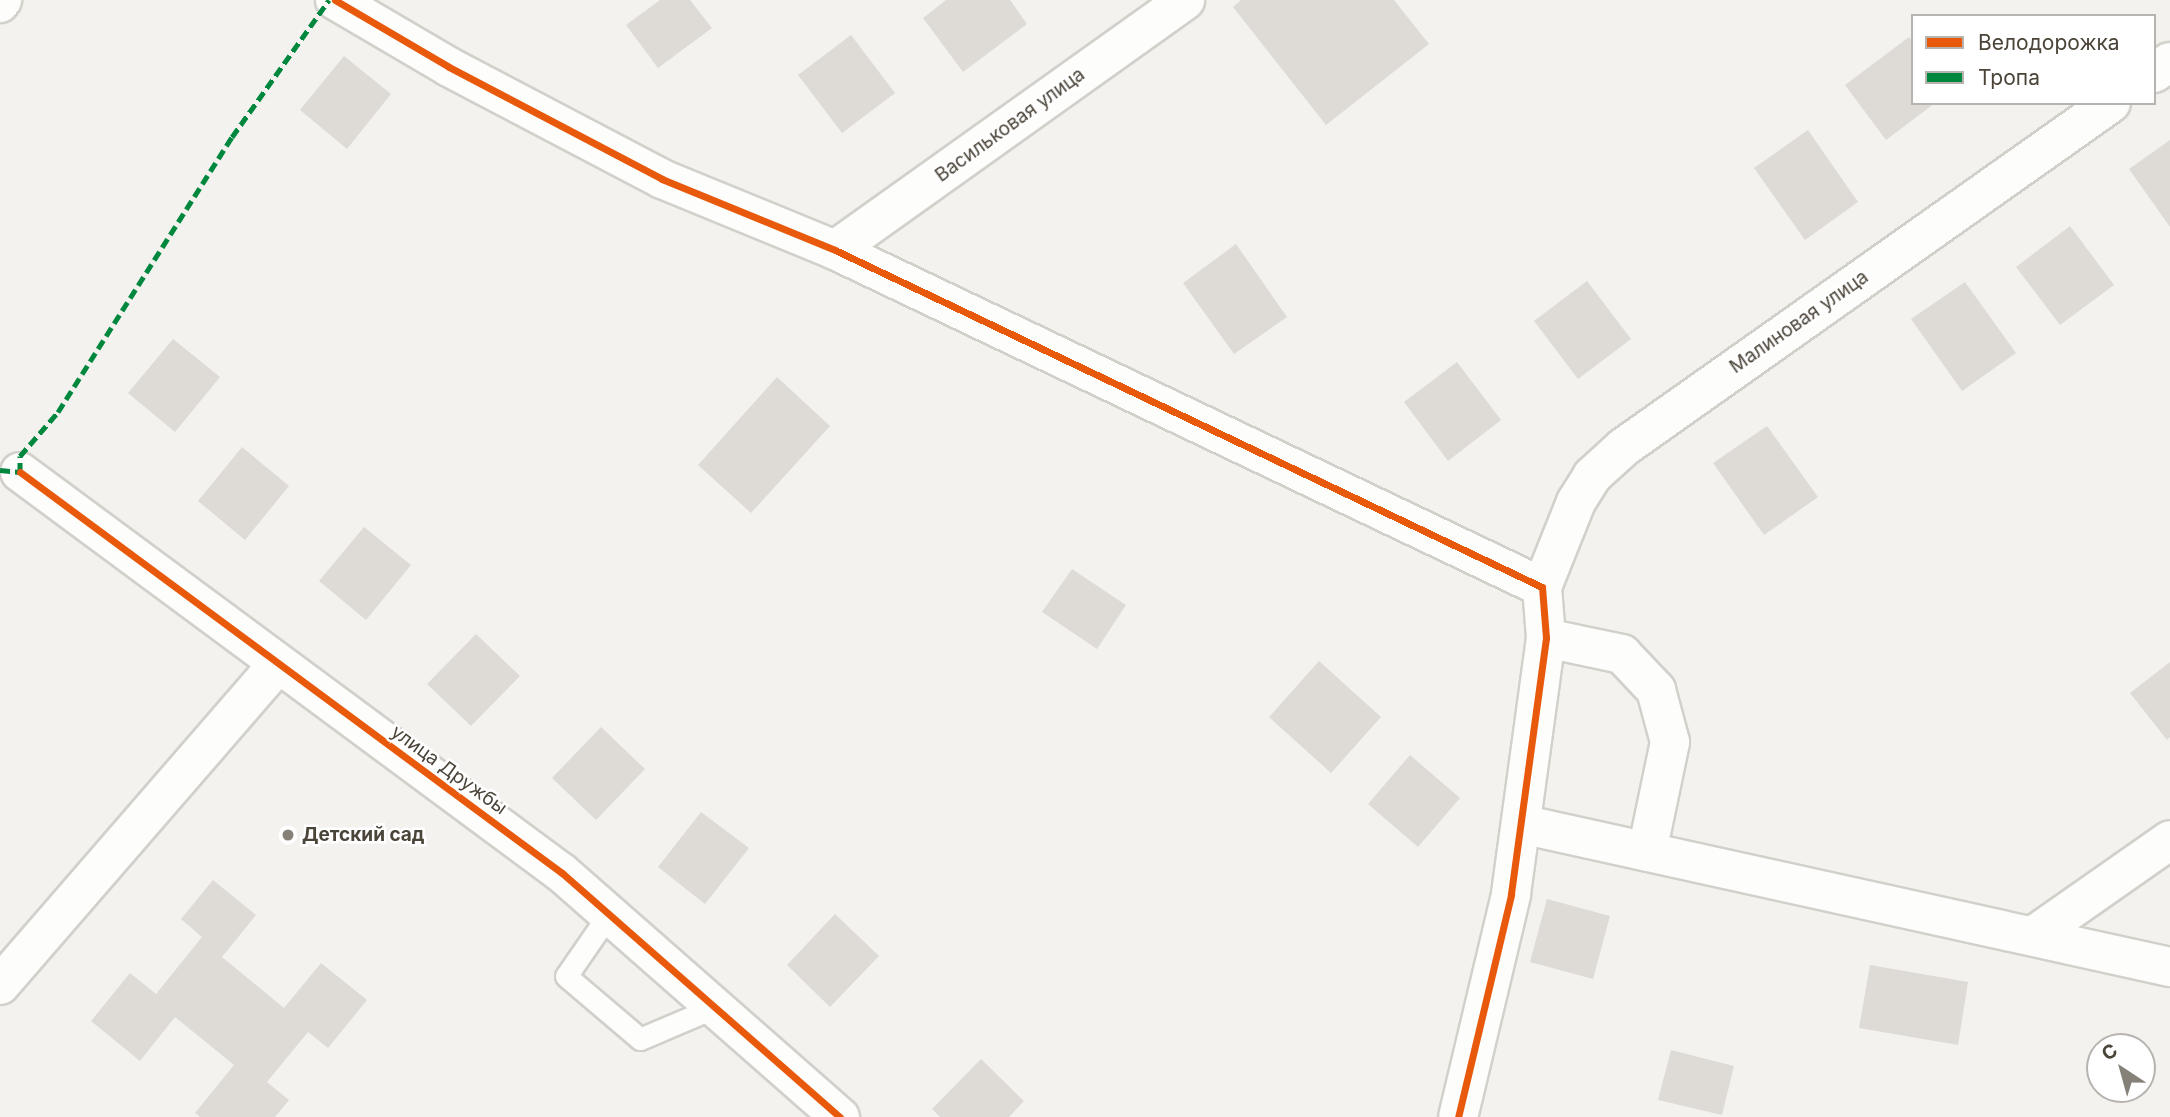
<!DOCTYPE html>
<html>
<head>
<meta charset="utf-8">
<style>
  body { margin:0 }
  #map { position:relative; width:2170px; height:1117px; overflow:hidden; background:#f4f2ee; font-family:Inter,sans-serif }
  div>[style] { position:absolute }
  .building>* { inset:0; background:#dedbd6 }
  .roads { filter:drop-shadow(2px 0 #d2d0cb) drop-shadow(-2px 0 #d2d0cb) drop-shadow(0 2px #d2d0cb) drop-shadow(0 -2px #d2d0cb) }
  .lane>* { height:21px; margin:-10.5px; padding:0 10.5px; transform-origin:10.5px; border-radius:10.5px; background:#fdfdfc }
  .street>* { height:38px; margin:-19px; padding:0 19px; transform-origin:19px; border-radius:19px; background:#fdfdfc }
  .quiet>* { height:5px; margin-top:-2.5px; transform-origin:0; background:repeating-linear-gradient(90deg,#00873e 0 10px,transparent 0 15px) }
  .cycleway>* { height:7px; margin:-3.5px; padding:0 3.5px; transform-origin:3.5px; border-radius:3.5px; background:#e8590c }
  .dots>* { width:19px; height:19px; translate:-50% -50%; box-sizing:border-box; border:4px solid #fff; border-radius:50% }
  span { translate:-50% -50%; white-space:nowrap; text-align:center; line-height:1.15; -webkit-text-stroke:5px #fff; paint-order:stroke }
  .street-label { font-size:19px; color:#4b4439 }
  .poi-label { font-size:19px; color:#4b4439; font-weight:700 }
  .left { translate:0 -50%; text-align:left }
  .legend { position:absolute; left:1911px; top:14px; width:245px; height:91px; box-sizing:border-box; background:#fff; border:2px solid #b7b4b0; margin:0; padding:9px 12px; list-style:none; font-size:21px; color:#4b4439 }
  .legend li { display:flex; align-items:center; gap:14px; height:35px }
  .legend b { width:35px; border:2px solid #b7b4b0 }
  .north { position:absolute; left:2086px; top:1033px; width:70px; height:70px; box-sizing:border-box; background:#fff; border:2px solid #b7b4b0; border-radius:50%; rotate:324deg; font-size:19px; font-weight:700; line-height:28px; text-align:center; color:#4b4439 }
  .north::after { content:''; display:block; margin:auto; width:24px; height:32px; background:#868178; clip-path:polygon(50% 0,100% 100%,50% 72%,0 100%) }
</style>
</head>
<body>
<div id="map">
  <div class="building">
    <i style="clip-path:polygon(660px 0,690px 0,712px 28px,658px 68px,626px 25px)"></i>
    <i style="clip-path:polygon(946px 0,1010px 0,1027px 24px,963px 72px,923px 18px)"></i>
    <i style="clip-path:polygon(1241px 0,1394px 0,1429px 44px,1326px 125px,1233px 7px)"></i>
    <i style="clip-path:polygon(851px 35px,895px 93px,842px 133px,798px 75px)"></i>
    <i style="clip-path:polygon(1909px 37px,1913px 42px,1913px 103px,1935px 103px,1886px 140px,1845px 85px)"></i>
    <i style="clip-path:polygon(344px 56px,391px 94px,347px 149px,300px 110px)"></i>
    <i style="clip-path:polygon(1808px 130px,1858px 202px,1805px 240px,1754px 168px)"></i>
    <i style="clip-path:polygon(2170px 140px,2170px 227px,2129px 169px)"></i>
    <i style="clip-path:polygon(2070px 226px,2114px 285px,2060px 325px,2016px 267px)"></i>
    <i style="clip-path:polygon(1236px 244px,1287px 317px,1234px 354px,1183px 283px)"></i>
    <i style="clip-path:polygon(1587px 281px,1631px 339px,1578px 379px,1534px 321px)"></i>
    <i style="clip-path:polygon(1965px 282px,2016px 353px,1962px 391px,1911px 319px)"></i>
    <i style="clip-path:polygon(173px 339px,220px 377px,175px 432px,128px 393px)"></i>
    <i style="clip-path:polygon(1457px 362px,1501px 420px,1448px 461px,1404px 402px)"></i>
    <i style="clip-path:polygon(777px 377px,830px 426px,751px 513px,698px 465px)"></i>
    <i style="clip-path:polygon(1767px 426px,1818px 497px,1764px 535px,1713px 463px)"></i>
    <i style="clip-path:polygon(242px 447px,289px 486px,245px 540px,198px 501px)"></i>
    <i style="clip-path:polygon(364px 527px,411px 565px,366px 620px,319px 581px)"></i>
    <i style="clip-path:polygon(1072px 569px,1126px 605px,1097px 649px,1042px 612px)"></i>
    <i style="clip-path:polygon(476px 634px,520px 676px,471px 726px,427px 684px)"></i>
    <i style="clip-path:polygon(1319px 661px,1381px 717px,1331px 773px,1269px 717px)"></i>
    <i style="clip-path:polygon(2170px 662px,2170px 737px,2167px 740px,2130px 693px)"></i>
    <i style="clip-path:polygon(601px 727px,645px 769px,596px 820px,552px 778px)"></i>
    <i style="clip-path:polygon(1410px 755px,1460px 798px,1418px 847px,1368px 804px)"></i>
    <i style="clip-path:polygon(701px 812px,749px 848px,705px 904px,658px 867px)"></i>
    <i style="clip-path:polygon(213px 880px,256px 915px,222px 957px,284px 1008px,321px 963px,367px 1000px,328px 1048px,308px 1032px,267px 1082px,289px 1100px,275px 1117px,200px 1117px,195px 1113px,234px 1065px,175px 1017px,140px 1061px,91px 1021px,130px 973px,156px 994px,202px 937px,181px 919px)"></i>
    <i style="clip-path:polygon(1547px 899px,1610px 916px,1593px 979px,1530px 962px)"></i>
    <i style="clip-path:polygon(835px 914px,879px 956px,830px 1007px,787px 965px)"></i>
    <i style="clip-path:polygon(1870px 965px,1968px 982px,1958px 1045px,1859px 1028px)"></i>
    <i style="clip-path:polygon(1671px 1050px,1734px 1066px,1722px 1115px,1658px 1100px)"></i>
    <i style="clip-path:polygon(981px 1059px,1024px 1101px,1009px 1117px,940px 1117px,932px 1109px)"></i>
  </div>
  <div class="roads">
    <div class="lane">
      <i style="left:609px;top:914px;width:75px;rotate:124.7deg"></i>
      <i style="left:566px;top:976px;width:97px;rotate:40.4deg"></i>
      <i style="left:640px;top:1039px;width:82px;rotate:-23.1deg"></i>
    </div>
    <div class="street">
      <i style="left:335px;top:0;width:132px;rotate:30.4deg"></i>
      <i style="left:449px;top:67px;width:241px;rotate:27.7deg"></i>
      <i style="left:662px;top:179px;width:187px;rotate:22.3deg"></i>
      <i style="left:835px;top:250px;width:783px;rotate:25.49deg"></i>
      <i style="left:1542px;top:587px;width:51px;rotate:85.5deg"></i>
      <i style="left:1546px;top:638px;width:259px;rotate:97.8deg"></i>
      <i style="left:1511px;top:895px;width:228px;rotate:103.4deg"></i>
      <i style="left:0;top:3px;width:4px;rotate:-56deg"></i>
      <i style="left:2154px;top:73px;width:19px;rotate:-35deg"></i>
      <i style="left:835px;top:250px;width:430px;rotate:-35.5deg"></i>
      <i style="left:20px;top:472px;width:674px;rotate:36.5deg"></i>
      <i style="left:562px;top:873px;width:370px;rotate:41.3deg"></i>
      <i style="left:1542px;top:587px;width:92px;rotate:-68.2deg"></i>
      <i style="left:1576px;top:502px;width:31px;rotate:-58deg"></i>
      <i style="left:1592px;top:476px;width:43px;rotate:-42.2deg"></i>
      <i style="left:1624px;top:447px;width:596px;rotate:-35.24deg"></i>
      <i style="left:1546px;top:638px;width:78px;rotate:11.9deg"></i>
      <i style="left:1622px;top:654px;width:50px;rotate:46.6deg"></i>
      <i style="left:1656px;top:690px;width:54px;rotate:74.9deg"></i>
      <i style="left:1670px;top:742px;width:112px;rotate:101.8deg"></i>
      <i style="left:1521px;top:824px;width:665px;rotate:12.43deg"></i>
      <i style="left:2033px;top:936px;width:167px;rotate:-35deg"></i>
      <i style="left:0;top:985px;width:423px;rotate:-49.1deg"></i>
    </div>
  </div>
  <div class="quiet">
    <i style="left:0;top:470px;width:20px;rotate:6deg"></i>
    <i style="left:20px;top:472px;width:16px;rotate:-90deg"></i>
    <i style="left:20px;top:456px;width:58px;rotate:-49.2deg"></i>
    <i style="left:58px;top:412px;width:325px;rotate:-57.7deg"></i>
    <i style="left:232px;top:137px;width:168px;rotate:-54.7deg"></i>
  </div>
  <div class="cycleway">
    <i style="left:335px;top:0;width:132px;rotate:30.4deg"></i>
    <i style="left:449px;top:67px;width:241px;rotate:27.7deg"></i>
    <i style="left:662px;top:179px;width:187px;rotate:22.3deg"></i>
    <i style="left:835px;top:250px;width:783px;rotate:25.49deg"></i>
    <i style="left:1542px;top:587px;width:51px;rotate:85.5deg"></i>
    <i style="left:1546px;top:638px;width:259px;rotate:97.8deg"></i>
    <i style="left:1511px;top:895px;width:228px;rotate:103.4deg"></i>
    <i style="left:20px;top:472px;width:674px;rotate:36.5deg"></i>
    <i style="left:562px;top:873px;width:370px;rotate:41.3deg"></i>
  </div>
  <div class="dots">
    <i style="left:288px;top:835px;background:#868178"></i>
  </div>
  <div class="street-label">
    <span style="left:1010px;top:125px;rotate:-36deg">Васильковая улица</span>
    <span style="left:1799px;top:322px;rotate:-35deg">Малиновая улица</span>
    <span style="left:449px;top:770px;rotate:36deg">улица Дружбы</span>
  </div>
  <div class="poi-label">
    <span class="left" style="left:302px;top:835px">Детский сад</span>
  </div>
  <ul class="legend">
  <li><b style="height:9px;background:#e8590c"></b>Велодорожка</li>
  <li><b style="height:9px;background:#00873e"></b>Тропа</li>
  </ul>
  <div class="north">С</div>
</div>
</body>
</html>
